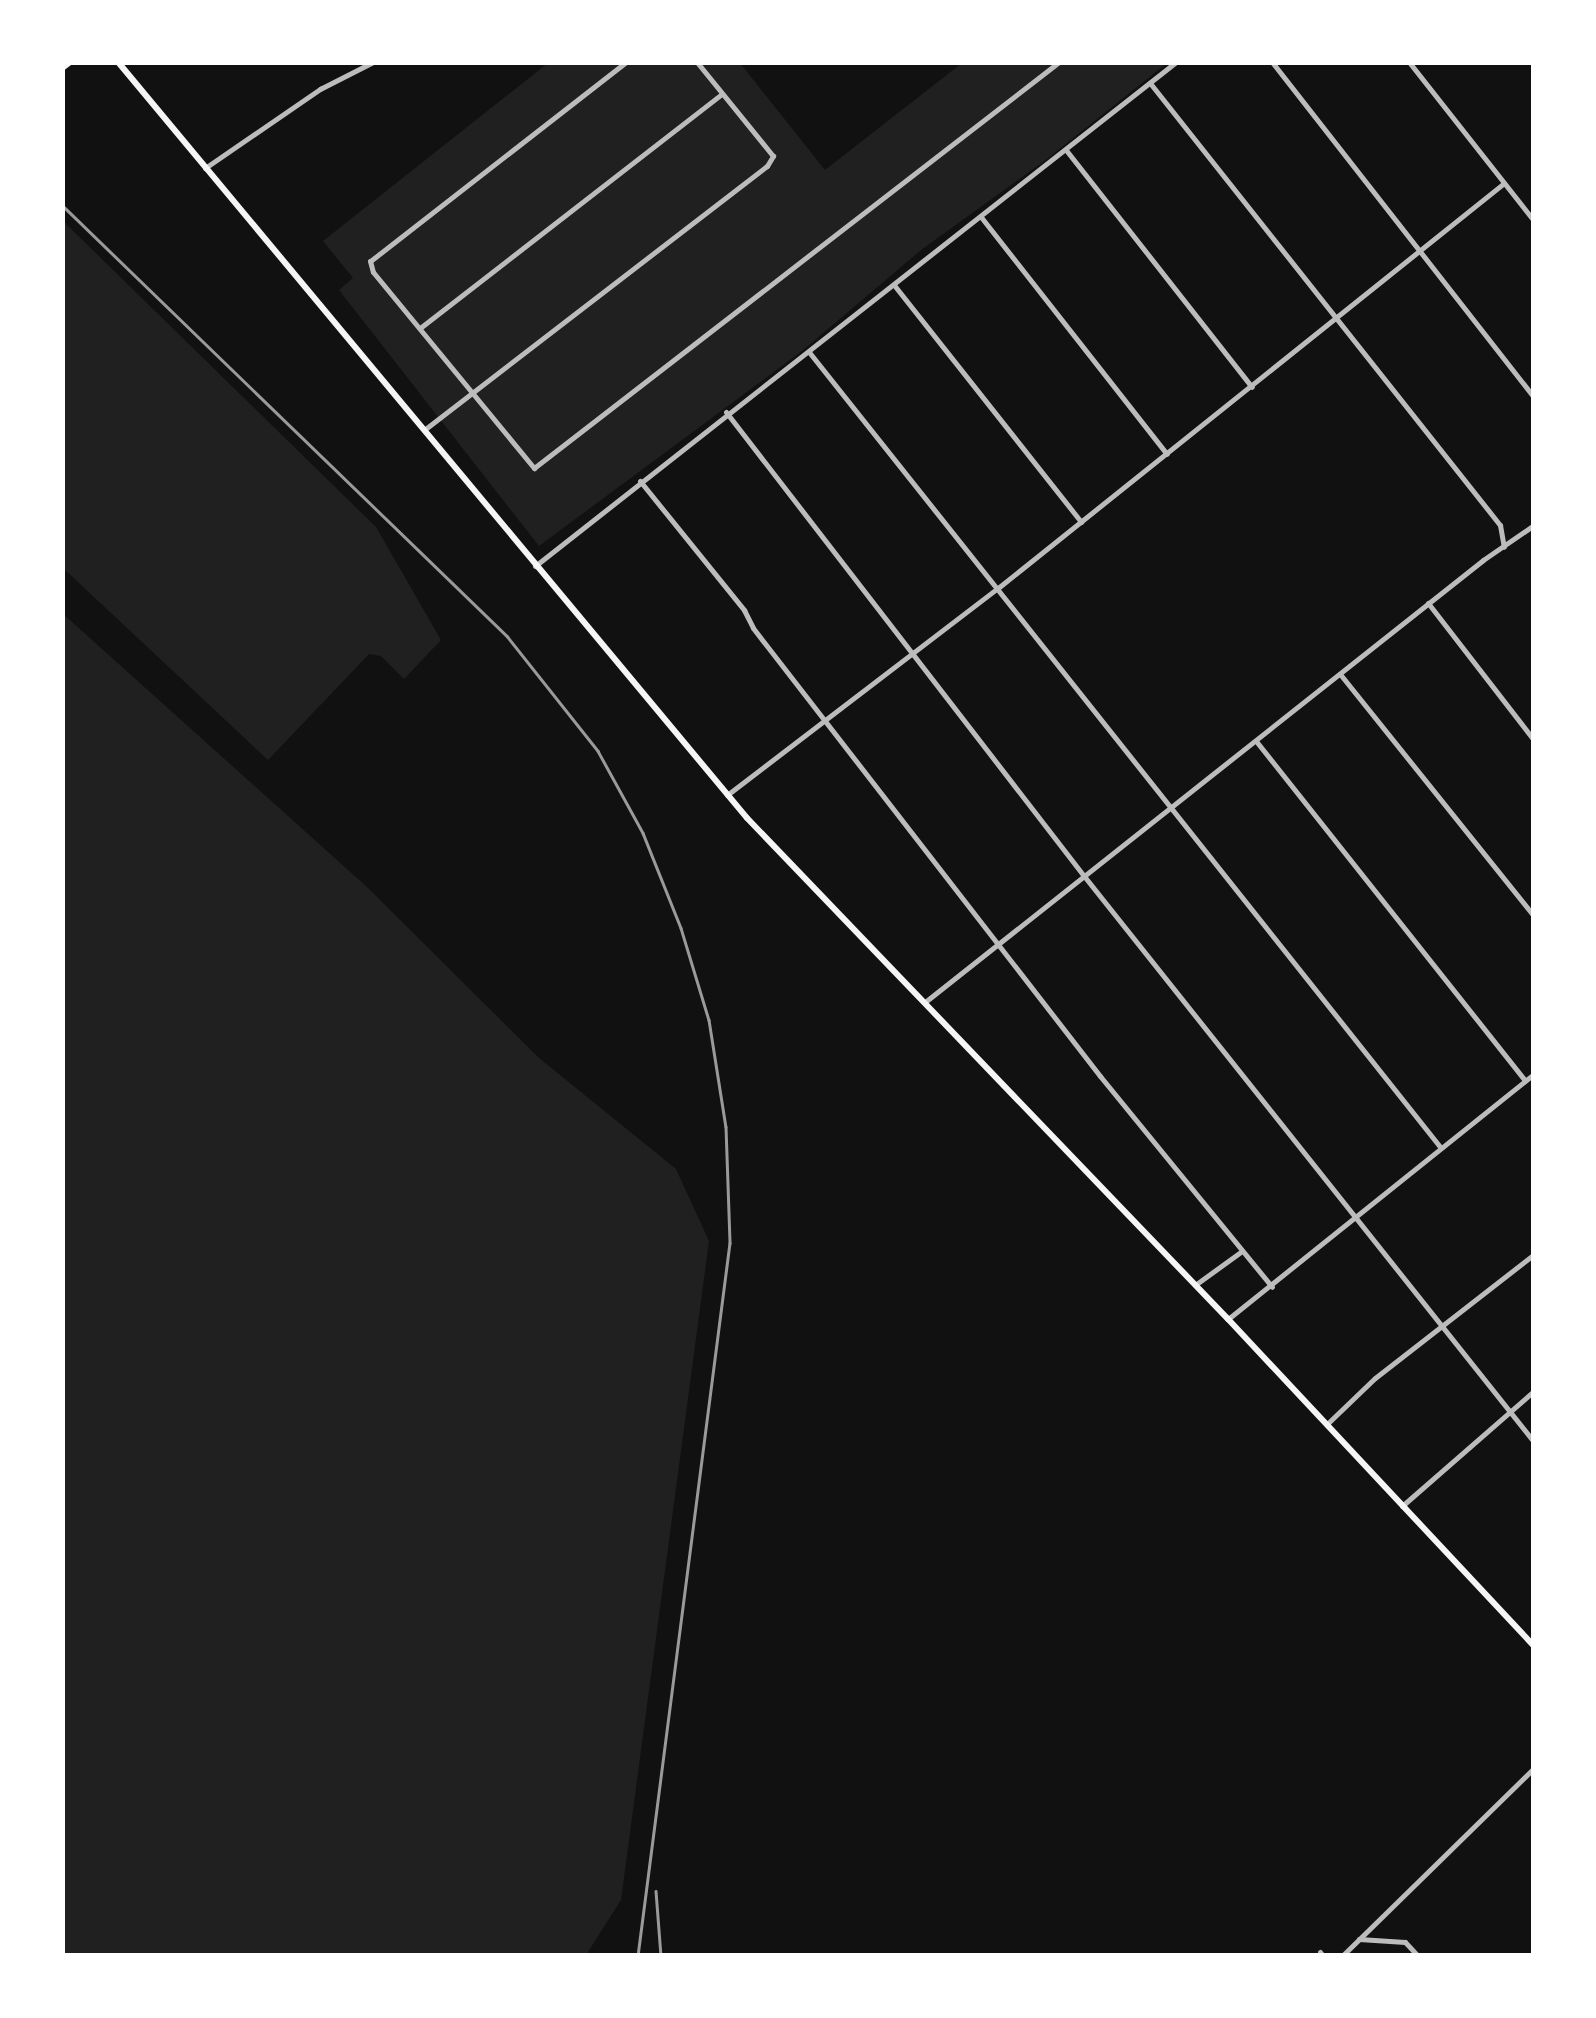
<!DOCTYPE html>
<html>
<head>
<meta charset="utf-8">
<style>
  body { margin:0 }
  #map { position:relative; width:1596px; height:2018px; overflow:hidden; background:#111; font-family:Overpass,sans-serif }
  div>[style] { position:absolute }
  .green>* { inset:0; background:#202020 }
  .minor>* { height:5px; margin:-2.5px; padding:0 2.5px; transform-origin:2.5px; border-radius:2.5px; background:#bcbcbc }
  .secondary>* { height:6px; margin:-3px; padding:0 3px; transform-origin:3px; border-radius:3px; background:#f5f5f5 }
  .rail>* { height:2.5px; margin:-1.25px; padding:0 1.25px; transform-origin:1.25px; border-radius:1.25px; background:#9a9a9a }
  span { translate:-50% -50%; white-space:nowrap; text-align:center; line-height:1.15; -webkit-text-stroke:10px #fff; paint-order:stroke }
  .frame { position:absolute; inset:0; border:65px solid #fff; pointer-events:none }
</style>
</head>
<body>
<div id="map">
  <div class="green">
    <i style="clip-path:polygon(548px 63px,740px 63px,825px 170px,962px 63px,1167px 63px,1047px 159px,921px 250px,802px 351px,539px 546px,339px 290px,353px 278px,323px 241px)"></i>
    <i style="clip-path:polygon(63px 221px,376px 527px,441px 640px,404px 679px,381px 656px,369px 654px,268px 760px,63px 568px)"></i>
    <i style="clip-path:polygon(62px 613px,367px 887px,539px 1058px,676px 1169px,709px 1241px,621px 1900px,586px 1955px,63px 1955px)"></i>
  </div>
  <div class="minor">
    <i style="left:626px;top:62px;width:324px;rotate:142.1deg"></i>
    <i style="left:370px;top:261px;width:11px;rotate:75deg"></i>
    <i style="left:373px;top:272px;width:254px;rotate:50.6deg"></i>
    <i style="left:534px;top:468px;width:664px;rotate:-37.72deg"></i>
    <i style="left:1272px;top:62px;width:425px;rotate:52deg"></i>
    <i style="left:1409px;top:62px;width:202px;rotate:51.8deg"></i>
    <i style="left:1150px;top:83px;width:564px;rotate:51.63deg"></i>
    <i style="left:1500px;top:525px;width:22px;rotate:80deg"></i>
    <i style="left:1066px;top:150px;width:301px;rotate:51.9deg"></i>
    <i style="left:205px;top:168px;width:140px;rotate:-34.5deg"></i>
    <i style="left:320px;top:89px;width:59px;rotate:-27deg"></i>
    <i style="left:981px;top:217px;width:301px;rotate:51.9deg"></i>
    <i style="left:894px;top:285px;width:302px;rotate:51.7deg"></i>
    <i style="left:420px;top:328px;width:382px;rotate:-37.8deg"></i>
    <i style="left:809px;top:352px;width:1016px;rotate:51.55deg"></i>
    <i style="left:726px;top:412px;width:586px;rotate:52.35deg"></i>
    <i style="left:1084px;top:876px;width:723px;rotate:51.51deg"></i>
    <i style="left:424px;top:430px;width:433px;rotate:-37.6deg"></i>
    <i style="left:767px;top:166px;width:12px;rotate:-59deg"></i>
    <i style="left:773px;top:156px;width:121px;rotate:-129deg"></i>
    <i style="left:640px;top:481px;width:166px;rotate:51.1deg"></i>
    <i style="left:744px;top:610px;width:20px;rotate:63deg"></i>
    <i style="left:753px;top:628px;width:567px;rotate:52.24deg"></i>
    <i style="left:1100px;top:1076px;width:272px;rotate:50.8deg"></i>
    <i style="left:535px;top:566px;width:815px;rotate:-38.18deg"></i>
    <i style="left:1428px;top:603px;width:173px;rotate:52.3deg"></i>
    <i style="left:1340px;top:674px;width:310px;rotate:51.3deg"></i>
    <i style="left:1256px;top:741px;width:433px;rotate:51.6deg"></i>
    <i style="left:727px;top:795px;width:341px;rotate:-37.4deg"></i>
    <i style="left:998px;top:588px;width:648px;rotate:-38.67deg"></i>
    <i style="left:925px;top:1002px;width:712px;rotate:-38.38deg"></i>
    <i style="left:1483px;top:560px;width:62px;rotate:-34.5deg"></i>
    <i style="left:1195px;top:1285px;width:58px;rotate:-35.9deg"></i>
    <i style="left:1228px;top:1319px;width:392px;rotate:-38.7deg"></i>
    <i style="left:1327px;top:1424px;width:66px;rotate:-43.8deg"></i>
    <i style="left:1375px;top:1378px;width:202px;rotate:-37.9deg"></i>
    <i style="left:1402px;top:1506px;width:175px;rotate:-41.1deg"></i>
    <i style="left:1359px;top:1939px;width:46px;rotate:3.7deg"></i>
    <i style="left:1405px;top:1942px;width:19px;rotate:47deg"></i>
    <i style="left:1320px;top:1952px;width:5px;rotate:53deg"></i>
    <i style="left:1342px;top:1956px;width:269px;rotate:-44.4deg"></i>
  </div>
  <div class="secondary">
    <i style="left:118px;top:62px;width:983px;rotate:50.24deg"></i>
    <i style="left:747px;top:818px;width:695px;rotate:46.17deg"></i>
    <i style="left:1228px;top:1319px;width:448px;rotate:46.9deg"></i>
    <i style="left:62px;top:68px;width:10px;rotate:-37deg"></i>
  </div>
  <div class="rail">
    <i style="left:62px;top:205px;width:620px;rotate:44.08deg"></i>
    <i style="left:507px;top:636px;width:147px;rotate:51.6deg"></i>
    <i style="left:598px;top:751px;width:94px;rotate:61.2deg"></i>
    <i style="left:643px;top:833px;width:102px;rotate:68.2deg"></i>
    <i style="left:681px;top:928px;width:96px;rotate:73.1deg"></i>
    <i style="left:709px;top:1020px;width:108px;rotate:81deg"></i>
    <i style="left:726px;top:1127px;width:116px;rotate:88deg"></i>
    <i style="left:730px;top:1243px;width:719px;rotate:97.35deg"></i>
    <i style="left:656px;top:1891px;width:65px;rotate:85.6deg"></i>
  </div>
  <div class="frame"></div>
</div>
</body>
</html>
